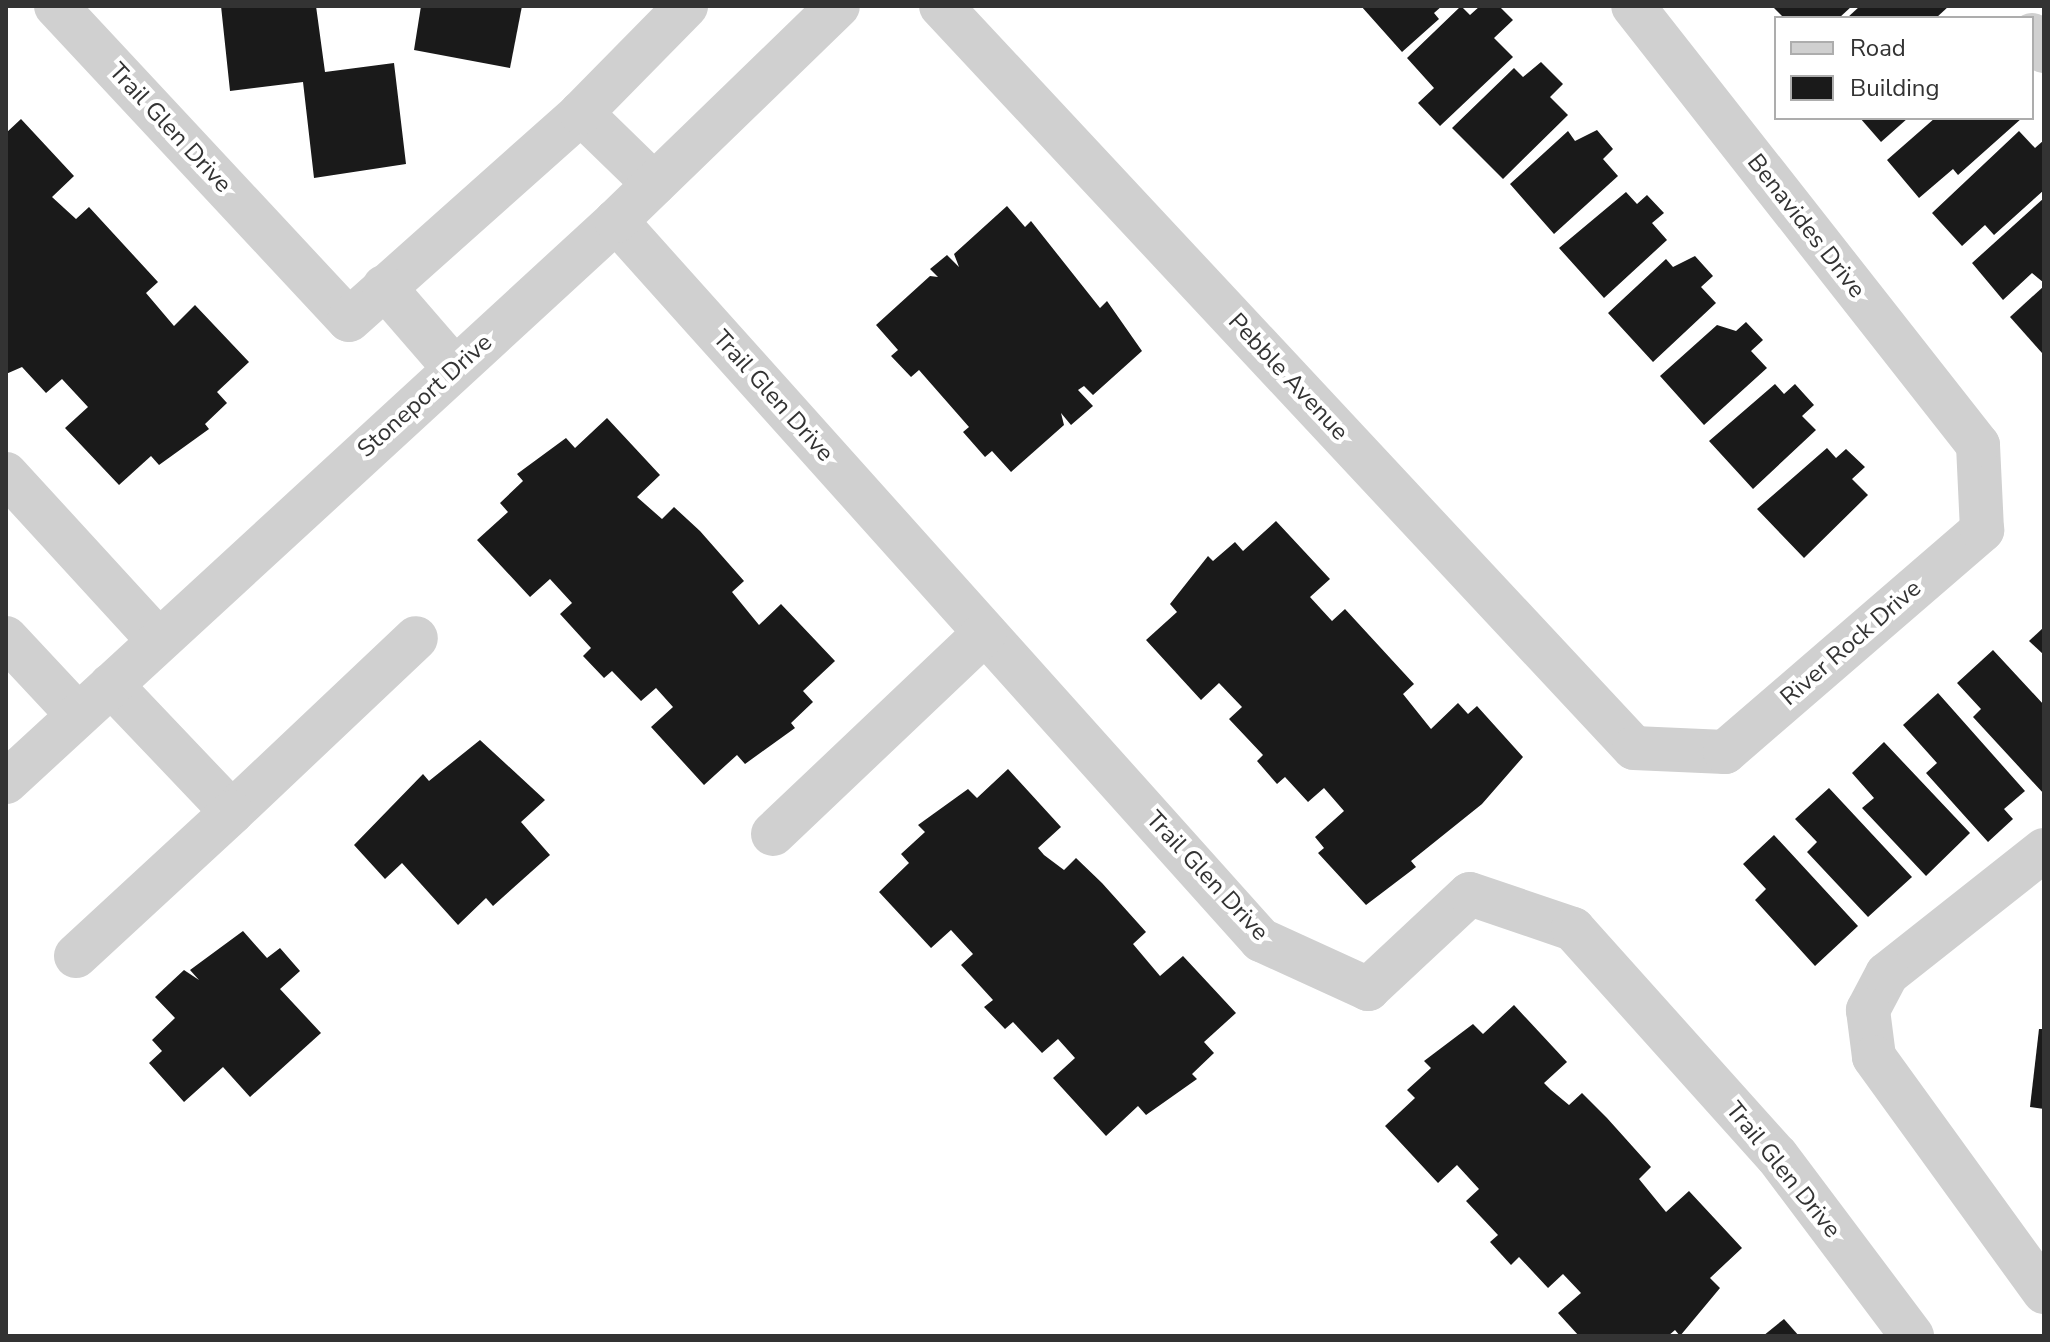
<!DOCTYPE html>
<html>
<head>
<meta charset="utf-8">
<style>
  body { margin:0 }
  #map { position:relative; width:2050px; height:1342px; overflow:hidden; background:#fff; font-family:"Nunito Sans",sans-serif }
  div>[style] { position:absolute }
  .building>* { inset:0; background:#1a1a1a }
  .minor>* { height:44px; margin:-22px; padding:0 22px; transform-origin:22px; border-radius:22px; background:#d0d0d0 }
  span { translate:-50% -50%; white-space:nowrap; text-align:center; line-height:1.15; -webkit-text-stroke:8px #fff; paint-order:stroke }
  .street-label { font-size:24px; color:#333 }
  .frame { position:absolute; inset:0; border:8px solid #333; pointer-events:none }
  .legend { position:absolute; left:1774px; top:16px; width:260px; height:104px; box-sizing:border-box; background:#fff; border:2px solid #adadad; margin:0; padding:10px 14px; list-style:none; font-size:24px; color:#333 }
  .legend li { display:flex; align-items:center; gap:16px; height:40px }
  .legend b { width:40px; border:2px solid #adadad }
</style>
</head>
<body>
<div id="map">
  <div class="building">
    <i style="clip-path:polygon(221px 6px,316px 6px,325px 72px,394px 63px,406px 164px,314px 178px,303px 82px,230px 91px)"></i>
    <i style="clip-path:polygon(421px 6px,522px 6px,510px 68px,414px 50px)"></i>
    <i style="clip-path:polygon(1361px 6px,1442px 6px,1434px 13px,1439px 19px,1402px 52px)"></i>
    <i style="clip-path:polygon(1461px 6px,1470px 15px,1480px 6px,1499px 6px,1513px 20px,1494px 38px,1513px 57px,1440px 126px,1418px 103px,1434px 88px,1407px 58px)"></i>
    <i style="clip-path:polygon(1772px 6px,1852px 6px,1839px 18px,1784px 18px)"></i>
    <i style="clip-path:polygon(1860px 6px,1949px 6px,1936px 18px,1847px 18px)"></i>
    <i style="clip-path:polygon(1541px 62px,1563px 84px,1550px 97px,1568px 115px,1503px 179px,1452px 128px,1514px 68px,1523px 77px)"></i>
    <i style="clip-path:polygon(1860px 118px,1908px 118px,1881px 142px)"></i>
    <i style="clip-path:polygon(1935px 118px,2022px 118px,1958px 175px,1953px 169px,1919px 198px,1887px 160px)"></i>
    <i style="clip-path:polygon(21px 119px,74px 176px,52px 197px,76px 219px,89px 207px,158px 282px,146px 293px,174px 326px,195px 305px,249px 362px,217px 392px,227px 403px,205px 424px,209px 429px,159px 465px,151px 456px,119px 485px,65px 428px,88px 407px,62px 379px,46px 393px,22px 367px,6px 374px,6px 133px)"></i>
    <i style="clip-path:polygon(1597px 130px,1613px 149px,1603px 159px,1618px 176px,1554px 234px,1510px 184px,1568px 131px,1575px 141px)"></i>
    <i style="clip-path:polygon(2019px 131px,2035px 148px,2044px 140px,2044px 190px,1994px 235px,1985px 225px,1962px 246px,1932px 213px)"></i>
    <i style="clip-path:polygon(1626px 192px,1637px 204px,1647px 195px,1664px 213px,1652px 223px,1667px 240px,1604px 298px,1559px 248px)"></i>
    <i style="clip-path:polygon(2044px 198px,2044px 283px,2032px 273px,2003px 300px,1972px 263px)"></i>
    <i style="clip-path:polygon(1007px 206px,1025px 227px,1031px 221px,1100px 308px,1107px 301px,1142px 351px,1093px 395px,1084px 386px,1078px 390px,1093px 406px,1071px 425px,1061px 413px,1064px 425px,1011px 472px,992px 451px,985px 457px,963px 432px,969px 427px,919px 370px,911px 377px,891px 356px,898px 350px,876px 325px,930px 276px,938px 277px,930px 269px,947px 255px,959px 267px,954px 254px)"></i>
    <i style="clip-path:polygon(1695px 256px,1713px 276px,1701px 287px,1716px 303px,1653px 362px,1608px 313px,1666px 259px,1673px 267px)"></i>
    <i style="clip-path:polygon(2044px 286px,2044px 352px,2042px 353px,2010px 317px)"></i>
    <i style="clip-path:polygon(1746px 322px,1763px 340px,1751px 351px,1767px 368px,1704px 425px,1660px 376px,1717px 325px,1736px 331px)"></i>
    <i style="clip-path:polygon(1775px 384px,1784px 394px,1795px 384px,1814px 405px,1802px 416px,1816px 430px,1753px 489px,1709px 441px)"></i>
    <i style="clip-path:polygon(607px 418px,660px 475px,637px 497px,662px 519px,674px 507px,700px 531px,744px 581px,732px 592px,759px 625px,781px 604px,835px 661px,803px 691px,813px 702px,791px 723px,795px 728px,745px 764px,737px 755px,704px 785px,651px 727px,673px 707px,656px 688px,641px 701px,612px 671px,604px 678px,583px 656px,591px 648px,560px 614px,572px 603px,550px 579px,530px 597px,477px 540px,508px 512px,500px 503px,523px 481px,517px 474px,566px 438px,575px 448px)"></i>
    <i style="clip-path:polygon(1827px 448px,1836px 458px,1846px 449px,1865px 467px,1852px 479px,1868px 495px,1804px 558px,1757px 509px)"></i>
    <i style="clip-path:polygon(1276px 521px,1330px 579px,1310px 597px,1332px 621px,1345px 609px,1414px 684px,1403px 694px,1431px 729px,1458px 703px,1468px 714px,1477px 706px,1523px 757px,1482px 804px,1411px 861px,1416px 867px,1366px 905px,1318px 853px,1324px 848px,1315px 837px,1344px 811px,1324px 788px,1308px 802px,1285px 777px,1277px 784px,1257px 761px,1263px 755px,1229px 719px,1242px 707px,1219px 683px,1201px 700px,1146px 640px,1177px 612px,1170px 604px,1208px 556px,1213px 561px,1235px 542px,1243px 551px)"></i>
    <i style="clip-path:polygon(2044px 627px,2044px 655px,2029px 641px)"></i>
    <i style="clip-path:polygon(1993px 650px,2044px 705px,2044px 794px,1973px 717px,1981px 709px,1957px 683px)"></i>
    <i style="clip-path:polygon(1938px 693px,2025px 791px,2004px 809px,2013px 819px,1988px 842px,1926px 773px,1937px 763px,1903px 725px)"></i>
    <i style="clip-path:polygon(480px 740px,545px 800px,521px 822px,550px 855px,493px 906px,486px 898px,458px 925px,402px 863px,385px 879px,354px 845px,423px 774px,429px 781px)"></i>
    <i style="clip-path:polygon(1884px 742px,1970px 833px,1926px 876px,1862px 808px,1874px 798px,1852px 773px)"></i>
    <i style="clip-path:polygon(1008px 769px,1061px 827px,1038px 848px,1044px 855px,1064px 870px,1076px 858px,1102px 883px,1146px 932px,1133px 944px,1160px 976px,1183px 956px,1236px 1013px,1204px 1042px,1214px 1053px,1192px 1074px,1197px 1079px,1146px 1115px,1138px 1106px,1106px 1136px,1053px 1078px,1075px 1058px,1058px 1039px,1042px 1053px,1013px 1022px,1005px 1029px,984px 1007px,993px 1000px,961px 965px,973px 954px,951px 930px,931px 948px,879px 892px,909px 863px,901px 854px,925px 832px,918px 825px,968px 789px,977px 798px)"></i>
    <i style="clip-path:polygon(1829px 788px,1912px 877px,1868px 917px,1807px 852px,1817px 842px,1795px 819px)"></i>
    <i style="clip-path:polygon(1774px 835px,1858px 926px,1815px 966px,1755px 900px,1766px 889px,1743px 864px)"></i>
    <i style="clip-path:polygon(243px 931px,267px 958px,280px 948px,300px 971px,280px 989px,321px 1033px,250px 1097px,223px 1067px,184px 1102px,149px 1063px,162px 1051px,152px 1040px,175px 1018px,155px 997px,184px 970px,199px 980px,190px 970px)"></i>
    <i style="clip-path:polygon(1514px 1005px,1567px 1062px,1544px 1083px,1551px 1090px,1569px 1105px,1582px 1093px,1607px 1118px,1651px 1167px,1639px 1179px,1666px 1212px,1689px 1191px,1742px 1248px,1710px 1278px,1720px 1288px,1680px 1336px,1675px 1330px,1668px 1336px,1579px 1336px,1558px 1313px,1581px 1293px,1563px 1274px,1548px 1288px,1519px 1257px,1511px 1265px,1490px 1242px,1498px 1235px,1466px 1201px,1479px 1189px,1457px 1165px,1438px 1183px,1385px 1126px,1415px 1098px,1407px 1090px,1431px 1068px,1424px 1061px,1473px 1024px,1483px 1034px)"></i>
    <i style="clip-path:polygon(2039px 1029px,2044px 1029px,2044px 1109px,2030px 1107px)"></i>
    <i style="clip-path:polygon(1784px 1319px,1799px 1336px,1763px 1336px)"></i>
  </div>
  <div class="minor">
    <i style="left:56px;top:6px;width:429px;rotate:47deg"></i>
    <i style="left:349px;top:320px;width:311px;rotate:-41.7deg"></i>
    <i style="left:941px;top:6px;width:1015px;rotate:46.96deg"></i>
    <i style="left:1634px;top:748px;width:91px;rotate:2.5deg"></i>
    <i style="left:1725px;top:752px;width:340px;rotate:-40.8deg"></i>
    <i style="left:1982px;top:530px;width:85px;rotate:-92.7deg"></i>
    <i style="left:1978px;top:445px;width:558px;rotate:-128.16deg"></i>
    <i style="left:2032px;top:35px;width:20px;rotate:53deg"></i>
    <i style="left:654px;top:184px;width:102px;rotate:-135.8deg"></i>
    <i style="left:581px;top:113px;width:150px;rotate:-45.5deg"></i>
    <i style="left:616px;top:221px;width:966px;rotate:48.11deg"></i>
    <i style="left:1261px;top:940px;width:118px;rotate:24.6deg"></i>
    <i style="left:1368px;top:989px;width:139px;rotate:-43deg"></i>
    <i style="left:1470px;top:894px;width:109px;rotate:18.8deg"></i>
    <i style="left:1573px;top:929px;width:305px;rotate:48.1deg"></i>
    <i style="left:1777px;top:1156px;width:225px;rotate:53.1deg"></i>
    <i style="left:384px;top:287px;width:108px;rotate:49.1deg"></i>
    <i style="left:6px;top:474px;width:226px;rotate:47.5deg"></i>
    <i style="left:6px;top:638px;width:105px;rotate:46.9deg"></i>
    <i style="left:111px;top:685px;width:175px;rotate:46.4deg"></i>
    <i style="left:232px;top:812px;width:253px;rotate:-43.4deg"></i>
    <i style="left:6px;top:782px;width:829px;rotate:-42.6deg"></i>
    <i style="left:616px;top:221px;width:309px;rotate:-44.1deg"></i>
    <i style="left:773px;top:834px;width:292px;rotate:-43.5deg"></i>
    <i style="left:2044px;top:850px;width:200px;rotate:141.7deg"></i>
    <i style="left:1887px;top:974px;width:41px;rotate:117.8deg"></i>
    <i style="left:1868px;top:1010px;width:47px;rotate:82.7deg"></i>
    <i style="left:1874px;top:1057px;width:290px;rotate:54.1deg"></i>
    <i style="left:76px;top:956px;width:212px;rotate:-42.7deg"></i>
  </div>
  <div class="street-label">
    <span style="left:170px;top:128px;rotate:47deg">Trail Glen Drive</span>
    <span style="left:1806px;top:226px;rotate:52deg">Benavides Drive</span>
    <span style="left:1288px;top:377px;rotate:47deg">Pebble Avenue</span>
    <span style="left:425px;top:396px;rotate:-42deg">Stoneport Drive</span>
    <span style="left:773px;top:396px;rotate:48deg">Trail Glen Drive</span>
    <span style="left:1851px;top:643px;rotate:-41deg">River Rock Drive</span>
    <span style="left:1207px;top:876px;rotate:47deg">Trail Glen Drive</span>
    <span style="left:1783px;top:1170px;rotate:51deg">Trail Glen Drive</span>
  </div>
  <div class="frame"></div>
  <ul class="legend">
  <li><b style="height:10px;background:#d0d0d0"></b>Road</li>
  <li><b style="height:22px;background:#1a1a1a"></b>Building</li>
  </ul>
</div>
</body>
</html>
